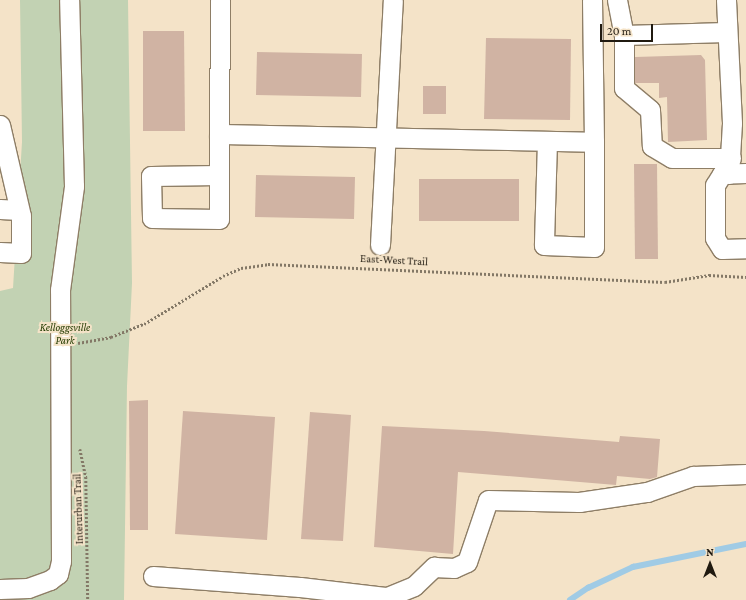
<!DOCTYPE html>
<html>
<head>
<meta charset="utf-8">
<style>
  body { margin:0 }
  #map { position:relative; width:746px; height:600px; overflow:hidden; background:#f4e3c8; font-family:"Crimson Pro",serif }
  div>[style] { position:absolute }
  .green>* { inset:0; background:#c2d2b3 }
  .stream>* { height:5.5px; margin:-2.75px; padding:0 2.75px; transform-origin:2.75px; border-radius:2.75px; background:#a0cbe5 }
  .building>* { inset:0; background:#d0b3a3 }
  .path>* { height:2.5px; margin-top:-1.25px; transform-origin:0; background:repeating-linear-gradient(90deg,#837866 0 2px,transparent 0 4px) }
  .roads { filter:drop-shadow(1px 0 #8e7e66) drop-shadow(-1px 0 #8e7e66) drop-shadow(0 1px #8e7e66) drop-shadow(0 -1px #8e7e66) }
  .minor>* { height:19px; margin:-9.5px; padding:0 9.5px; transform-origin:9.5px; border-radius:9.5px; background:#fff }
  span { translate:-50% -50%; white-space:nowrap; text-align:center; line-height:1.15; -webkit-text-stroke:4px #f4e3c8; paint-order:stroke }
  .street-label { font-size:11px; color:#201a10 }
  .park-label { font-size:11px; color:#233b00; font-style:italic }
  .north { position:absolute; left:690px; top:544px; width:40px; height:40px; -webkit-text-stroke:3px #f4e3c8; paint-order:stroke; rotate:0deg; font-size:11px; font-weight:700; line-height:16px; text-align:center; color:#201a10 }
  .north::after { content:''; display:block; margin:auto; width:14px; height:18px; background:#201a10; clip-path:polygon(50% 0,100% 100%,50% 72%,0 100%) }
  .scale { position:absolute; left:600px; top:24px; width:53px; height:18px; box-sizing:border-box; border:2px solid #201a10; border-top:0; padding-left:5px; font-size:12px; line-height:14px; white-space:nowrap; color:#201a10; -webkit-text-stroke:3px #f4e3c8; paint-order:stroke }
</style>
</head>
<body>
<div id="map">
  <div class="green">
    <i style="clip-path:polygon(20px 0,128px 0,132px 283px,127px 386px,124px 600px,0 600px,0 291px,13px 288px,22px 142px)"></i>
  </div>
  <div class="stream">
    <i style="left:570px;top:600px;width:22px;rotate:-34deg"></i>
    <i style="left:588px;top:588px;width:50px;rotate:-25deg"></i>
    <i style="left:633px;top:567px;width:115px;rotate:-11.5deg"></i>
  </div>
  <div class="building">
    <i style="clip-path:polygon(143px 31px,184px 31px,185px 131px,143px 131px)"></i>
    <i style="clip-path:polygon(486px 38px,571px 39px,570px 120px,484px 119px)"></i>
    <i style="clip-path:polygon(257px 52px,362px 54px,361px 97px,256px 95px)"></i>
    <i style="clip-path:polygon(701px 55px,705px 60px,707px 140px,668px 142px,667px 97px,659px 98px,659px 83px,635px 83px,635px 57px)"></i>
    <i style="clip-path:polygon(423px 86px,446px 86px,446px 114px,423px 114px)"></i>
    <i style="clip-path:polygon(634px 164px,657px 164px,658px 259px,635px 259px)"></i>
    <i style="clip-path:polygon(256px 175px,355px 177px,354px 219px,255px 217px)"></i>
    <i style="clip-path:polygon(419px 179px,519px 179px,519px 221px,419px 221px)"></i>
    <i style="clip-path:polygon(148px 400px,148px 530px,130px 530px,129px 401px)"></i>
    <i style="clip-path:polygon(183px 411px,275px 417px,267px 540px,175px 534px)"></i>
    <i style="clip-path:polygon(310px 412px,351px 415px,343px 541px,301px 539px)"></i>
    <i style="clip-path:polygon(382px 426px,484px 431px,619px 442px,620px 436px,660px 439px,657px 477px,650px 479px,617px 476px,616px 485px,458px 472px,453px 554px,374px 547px)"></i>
  </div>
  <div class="path">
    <i style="left:78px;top:343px;width:34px;rotate:-10deg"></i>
    <i style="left:111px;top:337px;width:35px;rotate:-22deg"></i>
    <i style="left:144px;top:324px;width:92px;rotate:-31.3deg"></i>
    <i style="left:223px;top:276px;width:20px;rotate:-24deg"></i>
    <i style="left:241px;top:268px;width:27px;rotate:-8deg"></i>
    <i style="left:268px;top:264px;width:397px;rotate:2.6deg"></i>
    <i style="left:665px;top:282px;width:45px;rotate:-9deg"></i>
    <i style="left:709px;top:275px;width:37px;rotate:3deg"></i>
    <i style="left:80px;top:449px;width:29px;rotate:78deg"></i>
    <i style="left:86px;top:477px;width:123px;rotate:89.1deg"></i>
  </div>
  <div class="roads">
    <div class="minor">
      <i style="left:220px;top:0;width:134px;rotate:90.4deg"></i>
      <i style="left:219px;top:134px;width:375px;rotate:1.2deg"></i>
      <i style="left:594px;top:142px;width:142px;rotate:-90.8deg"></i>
      <i style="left:617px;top:0;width:36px;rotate:79deg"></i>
      <i style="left:624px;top:35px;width:102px;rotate:-1.7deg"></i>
      <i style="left:726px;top:0;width:123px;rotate:87.2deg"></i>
      <i style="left:732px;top:123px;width:51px;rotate:93.4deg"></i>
      <i style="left:624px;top:35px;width:53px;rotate:90deg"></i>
      <i style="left:624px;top:88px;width:34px;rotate:40deg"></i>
      <i style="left:650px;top:110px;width:36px;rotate:87deg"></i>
      <i style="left:652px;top:146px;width:23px;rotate:31deg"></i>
      <i style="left:672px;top:158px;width:59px"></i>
      <i style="left:0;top:125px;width:93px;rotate:77deg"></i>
      <i style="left:21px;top:216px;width:37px;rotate:90deg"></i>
      <i style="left:21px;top:253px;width:21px;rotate:-177deg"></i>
      <i style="left:547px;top:141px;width:104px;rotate:91.7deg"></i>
      <i style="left:544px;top:245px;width:50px;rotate:2.3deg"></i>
      <i style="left:594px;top:247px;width:105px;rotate:-90deg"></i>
      <i style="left:746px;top:173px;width:24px;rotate:178deg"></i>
      <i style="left:722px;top:174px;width:13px;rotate:122deg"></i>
      <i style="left:715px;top:185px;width:53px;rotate:90deg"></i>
      <i style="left:715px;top:238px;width:13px;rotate:58deg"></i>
      <i style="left:722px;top:249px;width:24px;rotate:-2deg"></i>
      <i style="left:219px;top:175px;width:68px;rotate:179.2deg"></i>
      <i style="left:151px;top:176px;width:42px;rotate:88.6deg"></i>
      <i style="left:152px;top:218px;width:67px;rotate:0.9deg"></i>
      <i style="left:219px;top:219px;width:85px;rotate:-90deg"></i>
      <i style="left:0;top:209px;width:19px;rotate:3deg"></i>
      <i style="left:380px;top:245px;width:245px;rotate:-87deg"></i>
      <i style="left:153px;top:576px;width:147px;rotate:4.3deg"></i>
      <i style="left:300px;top:587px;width:88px;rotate:6.6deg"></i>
      <i style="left:387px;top:597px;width:29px;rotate:-22deg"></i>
      <i style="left:414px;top:586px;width:28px;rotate:-44deg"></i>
      <i style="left:434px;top:567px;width:20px;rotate:3deg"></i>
      <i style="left:454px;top:568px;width:14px;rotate:-25deg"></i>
      <i style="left:467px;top:562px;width:65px;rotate:-71.3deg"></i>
      <i style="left:488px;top:500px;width:91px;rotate:1.3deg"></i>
      <i style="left:579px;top:502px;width:69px;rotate:-8.4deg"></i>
      <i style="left:647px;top:492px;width:49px;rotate:-19.2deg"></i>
      <i style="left:693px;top:476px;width:53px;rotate:-2.2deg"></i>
      <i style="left:0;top:589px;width:28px;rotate:-2deg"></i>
      <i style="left:28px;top:588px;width:23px;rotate:-20deg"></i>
      <i style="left:50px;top:580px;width:10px;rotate:-37deg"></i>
      <i style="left:58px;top:574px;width:13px;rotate:-77deg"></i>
      <i style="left:61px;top:561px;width:271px;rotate:-90.2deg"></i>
      <i style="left:60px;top:290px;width:105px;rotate:-82.3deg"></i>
      <i style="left:74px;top:186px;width:186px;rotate:-91.5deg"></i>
    </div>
  </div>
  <div class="street-label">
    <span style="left:394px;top:260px;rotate:3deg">East-West Trail</span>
    <span style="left:78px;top:509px;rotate:-92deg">Interurban Trail</span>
  </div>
  <div class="park-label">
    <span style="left:65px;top:334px">Kelloggsville<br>Park</span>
  </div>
  <div class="north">N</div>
  <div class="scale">20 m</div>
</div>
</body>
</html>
